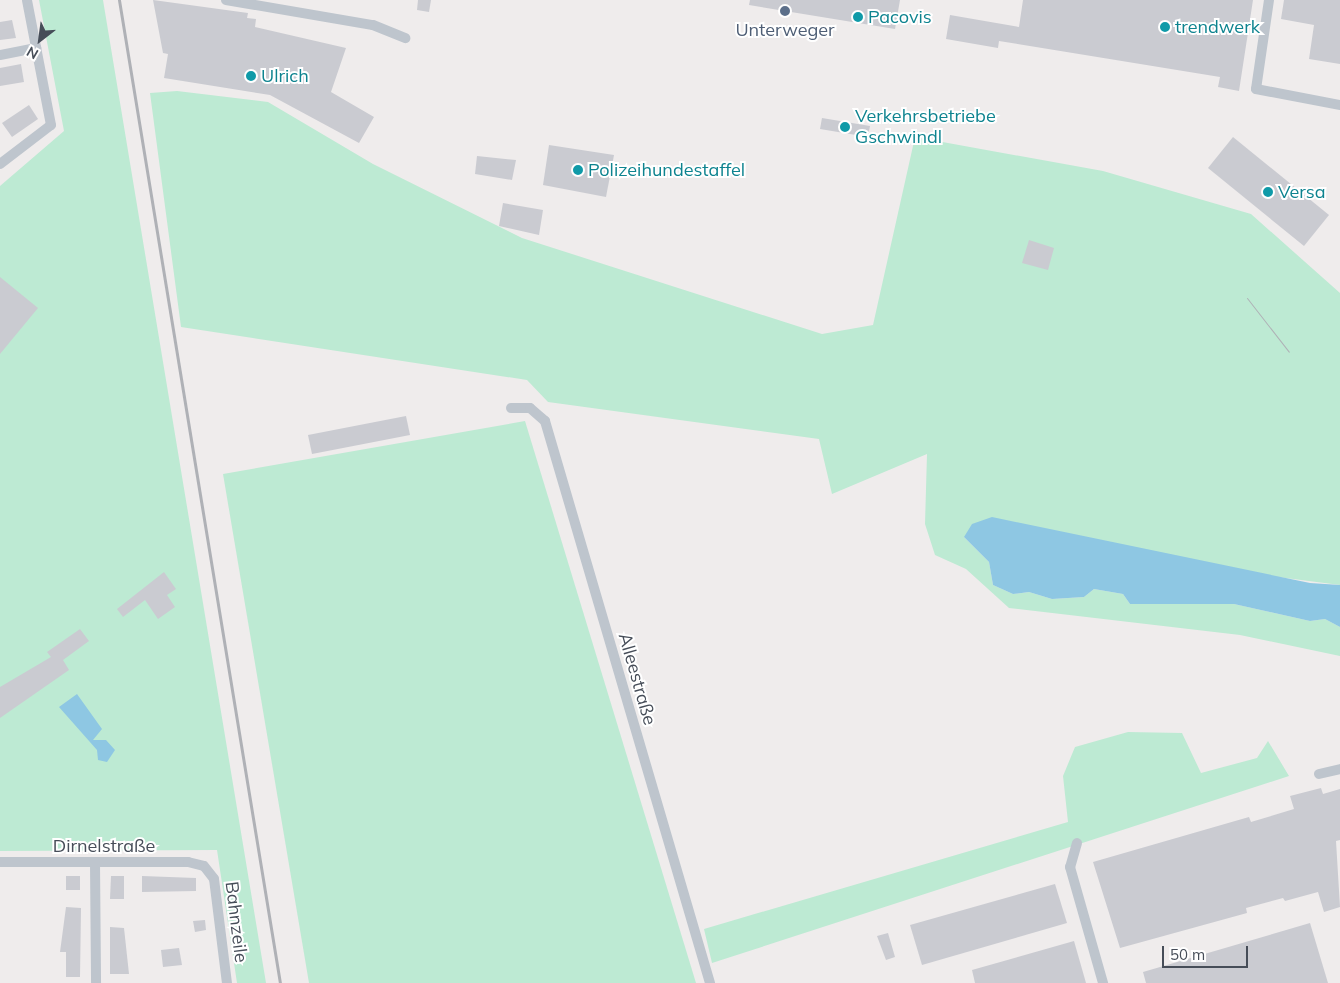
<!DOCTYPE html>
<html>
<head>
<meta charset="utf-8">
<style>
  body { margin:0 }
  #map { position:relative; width:1340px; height:983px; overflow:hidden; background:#efecec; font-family:Mulish,sans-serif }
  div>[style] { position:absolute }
  .green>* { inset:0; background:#bdead3 }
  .water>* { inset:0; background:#8ec7e3 }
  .building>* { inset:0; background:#cacbd1 }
  .street>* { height:10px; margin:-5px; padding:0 5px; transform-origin:5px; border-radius:5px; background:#bec5cd }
  .tram>* { height:1px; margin:-0.5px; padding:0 0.5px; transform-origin:0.5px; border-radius:0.5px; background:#afb1b6 }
  .rail>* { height:3px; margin:-1.5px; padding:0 1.5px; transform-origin:1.5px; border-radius:1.5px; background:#afb1b6 }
  .dots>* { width:14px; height:14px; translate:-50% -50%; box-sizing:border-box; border:2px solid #fff; border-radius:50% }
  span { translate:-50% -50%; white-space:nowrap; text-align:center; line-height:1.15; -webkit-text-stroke:4px #fff; paint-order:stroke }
  .culture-label { font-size:18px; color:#0d838f }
  .left { translate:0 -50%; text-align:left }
  .service-label { font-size:18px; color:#4e5e75 }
  .street-label { font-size:18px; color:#464d58 }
  .north { position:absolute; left:15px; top:15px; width:50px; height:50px; -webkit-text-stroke:4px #fff; paint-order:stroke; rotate:210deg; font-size:14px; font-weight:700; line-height:20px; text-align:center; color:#464d58 }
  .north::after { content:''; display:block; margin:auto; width:18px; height:22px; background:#464d58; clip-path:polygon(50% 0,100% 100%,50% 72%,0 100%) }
  .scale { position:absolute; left:1162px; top:946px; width:86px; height:22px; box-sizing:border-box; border:2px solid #464d58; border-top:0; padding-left:6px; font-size:15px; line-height:18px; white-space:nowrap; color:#464d58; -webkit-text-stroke:4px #fff; paint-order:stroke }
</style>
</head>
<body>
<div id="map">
  <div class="green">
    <i style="clip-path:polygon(39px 0,103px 0,266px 983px,237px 983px,217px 850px,0 851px,0 186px,64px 131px)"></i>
    <i style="clip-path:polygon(177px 91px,268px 102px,373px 164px,522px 238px,822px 334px,873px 325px,915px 137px,1103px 171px,1251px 214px,1340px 293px,1340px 585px,964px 537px,989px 562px,993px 585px,1013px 594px,1029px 592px,1052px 599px,1084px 597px,1094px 589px,1123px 594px,1130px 604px,1234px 604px,1310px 621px,1325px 619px,1340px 627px,1340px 656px,1240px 635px,1009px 608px,966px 569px,935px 555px,925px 524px,927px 454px,832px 494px,819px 439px,548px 402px,527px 380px,181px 327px,150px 93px)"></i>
    <i style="clip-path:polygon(525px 421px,696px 983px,309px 983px,223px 474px)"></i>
    <i style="clip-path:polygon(1128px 732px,1182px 733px,1201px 773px,1257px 758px,1268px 741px,1289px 776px,712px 963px,704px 929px,1068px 822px,1063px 776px,1075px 747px)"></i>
  </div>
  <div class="water">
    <i style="clip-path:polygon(992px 517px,1310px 583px,1340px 585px,1340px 627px,1325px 619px,1310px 621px,1234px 604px,1130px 604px,1123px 594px,1094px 589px,1084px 597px,1052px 599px,1029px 592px,1013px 594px,993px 585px,989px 562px,964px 537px,972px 524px)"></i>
    <i style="clip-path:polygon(77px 694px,102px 729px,93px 740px,106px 740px,115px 750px,107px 762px,98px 760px,97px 750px,59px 707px)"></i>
  </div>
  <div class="building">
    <i style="clip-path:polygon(153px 0,248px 13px,247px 18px,256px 19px,255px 27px,346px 48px,331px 92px,374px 117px,359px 143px,270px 95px,164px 78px,168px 54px,163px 53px)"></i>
    <i style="clip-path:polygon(418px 0,431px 0,429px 12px,417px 10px)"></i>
    <i style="clip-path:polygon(750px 0,900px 0,895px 29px,749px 5px)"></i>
    <i style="clip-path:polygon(1023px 0,1253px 0,1239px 91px,1218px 87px,1220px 77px,999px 41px,998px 48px,946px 39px,950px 15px,1019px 27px)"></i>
    <i style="clip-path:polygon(1284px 0,1340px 0,1340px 64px,1309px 59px,1314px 25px,1281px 19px)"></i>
    <i style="clip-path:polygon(12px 20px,16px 38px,0 40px,0 22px)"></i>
    <i style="clip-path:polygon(21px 64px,24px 82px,0 86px,0 68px)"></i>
    <i style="clip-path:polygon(29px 105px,38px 119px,12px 137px,2px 123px)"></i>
    <i style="clip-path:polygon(822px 118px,870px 126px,868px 137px,820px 129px)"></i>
    <i style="clip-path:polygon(1233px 137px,1329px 215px,1304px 246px,1208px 168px)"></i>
    <i style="clip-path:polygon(549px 145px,614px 155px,606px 197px,543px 185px)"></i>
    <i style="clip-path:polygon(477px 156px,516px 160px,512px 180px,475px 174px)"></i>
    <i style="clip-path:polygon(503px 203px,543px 210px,539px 235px,499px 226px)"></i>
    <i style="clip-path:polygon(1029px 240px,1054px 248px,1048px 270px,1022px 263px)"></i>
    <i style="clip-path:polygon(0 277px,38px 308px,0 354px)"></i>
    <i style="clip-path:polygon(406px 416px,410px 435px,312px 454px,308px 435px)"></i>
    <i style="clip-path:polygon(164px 572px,176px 589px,167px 595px,175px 607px,158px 619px,145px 600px,123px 617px,117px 609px)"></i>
    <i style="clip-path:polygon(80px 629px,89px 641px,63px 660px,69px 670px,0 718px,0 687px,51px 657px,47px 652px)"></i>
    <i style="clip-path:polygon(1321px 788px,1323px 794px,1340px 789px,1340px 840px,1336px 841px,1340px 907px,1324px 912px,1318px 892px,1285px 901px,1283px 898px,1246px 908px,1247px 913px,1120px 948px,1093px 862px,1249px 817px,1251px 822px,1294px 809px,1290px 796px)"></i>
    <i style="clip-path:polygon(66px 876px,80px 876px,80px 890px,66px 890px)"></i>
    <i style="clip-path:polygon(111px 876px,124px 876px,124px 899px,110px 899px)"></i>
    <i style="clip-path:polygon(142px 876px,196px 878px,196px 891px,142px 892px)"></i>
    <i style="clip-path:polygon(1055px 884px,1067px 923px,922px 965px,910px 925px)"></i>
    <i style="clip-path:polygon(66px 907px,81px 908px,80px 977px,66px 977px,66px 952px,60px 952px)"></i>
    <i style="clip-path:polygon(205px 920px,206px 930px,195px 932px,193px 921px)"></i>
    <i style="clip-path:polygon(1310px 923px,1328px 983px,1146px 983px,1143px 972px)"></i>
    <i style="clip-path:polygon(110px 927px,124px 928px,129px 974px,110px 974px)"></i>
    <i style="clip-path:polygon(888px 933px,895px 957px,886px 960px,877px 936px)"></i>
    <i style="clip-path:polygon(1074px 941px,1086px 983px,975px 983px,972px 970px)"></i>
    <i style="clip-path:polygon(179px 948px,182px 965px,163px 967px,161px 950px)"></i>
  </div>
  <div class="street">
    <i style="left:226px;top:0;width:149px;rotate:9.7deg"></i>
    <i style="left:373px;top:25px;width:35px;rotate:22deg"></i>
    <i style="left:1269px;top:0;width:90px;rotate:98.3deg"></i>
    <i style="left:1256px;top:89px;width:86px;rotate:10.8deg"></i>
    <i style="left:0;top:55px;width:37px;rotate:-11deg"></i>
    <i style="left:0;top:164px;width:64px;rotate:-37.4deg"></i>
    <i style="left:51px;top:125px;width:127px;rotate:-100.9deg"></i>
    <i style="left:511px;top:408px;width:19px"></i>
    <i style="left:530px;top:408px;width:20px;rotate:41deg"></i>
    <i style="left:545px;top:421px;width:586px;rotate:73.64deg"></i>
    <i style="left:1319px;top:774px;width:22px;rotate:-13deg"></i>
    <i style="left:1077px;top:843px;width:25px;rotate:106deg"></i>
    <i style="left:1070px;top:867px;width:121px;rotate:74.1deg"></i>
    <i style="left:0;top:862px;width:188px"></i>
    <i style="left:188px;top:862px;width:16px;rotate:14deg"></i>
    <i style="left:204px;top:866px;width:16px;rotate:52deg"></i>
    <i style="left:214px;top:879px;width:105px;rotate:82.9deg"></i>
    <i style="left:95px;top:863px;width:120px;rotate:89.5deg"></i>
  </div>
  <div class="tram">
    <i style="left:1247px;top:298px;width:68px;rotate:52.1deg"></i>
  </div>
  <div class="rail">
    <i style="left:119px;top:0;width:996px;rotate:80.7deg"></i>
  </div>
  <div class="dots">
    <i style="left:785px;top:11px;background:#5c6f8a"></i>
    <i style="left:858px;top:17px;background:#0f9aa8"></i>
    <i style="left:1165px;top:27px;background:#0f9aa8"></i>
    <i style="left:251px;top:76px;background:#0f9aa8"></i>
    <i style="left:845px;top:127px;background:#0f9aa8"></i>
    <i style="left:578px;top:170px;background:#0f9aa8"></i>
    <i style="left:1268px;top:192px;background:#0f9aa8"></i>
  </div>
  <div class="culture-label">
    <span class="left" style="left:868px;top:17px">Pacovis</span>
    <span class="left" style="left:1175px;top:27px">trendwerk</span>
    <span class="left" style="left:261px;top:76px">Ulrich</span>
    <span class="left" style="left:855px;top:127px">Verkehrsbetriebe<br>Gschwindl</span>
    <span class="left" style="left:588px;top:170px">Polizeihundestaffel</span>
    <span class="left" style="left:1278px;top:192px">Versa</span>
  </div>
  <div class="service-label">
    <span style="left:785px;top:30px">Unterweger</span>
  </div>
  <div class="street-label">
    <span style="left:637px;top:679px;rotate:74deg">Alleestraße</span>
    <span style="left:104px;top:846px">Dirnelstraße</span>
    <span style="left:236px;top:922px;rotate:83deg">Bahnzeile</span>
  </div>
  <div class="north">N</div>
  <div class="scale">50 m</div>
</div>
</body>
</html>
